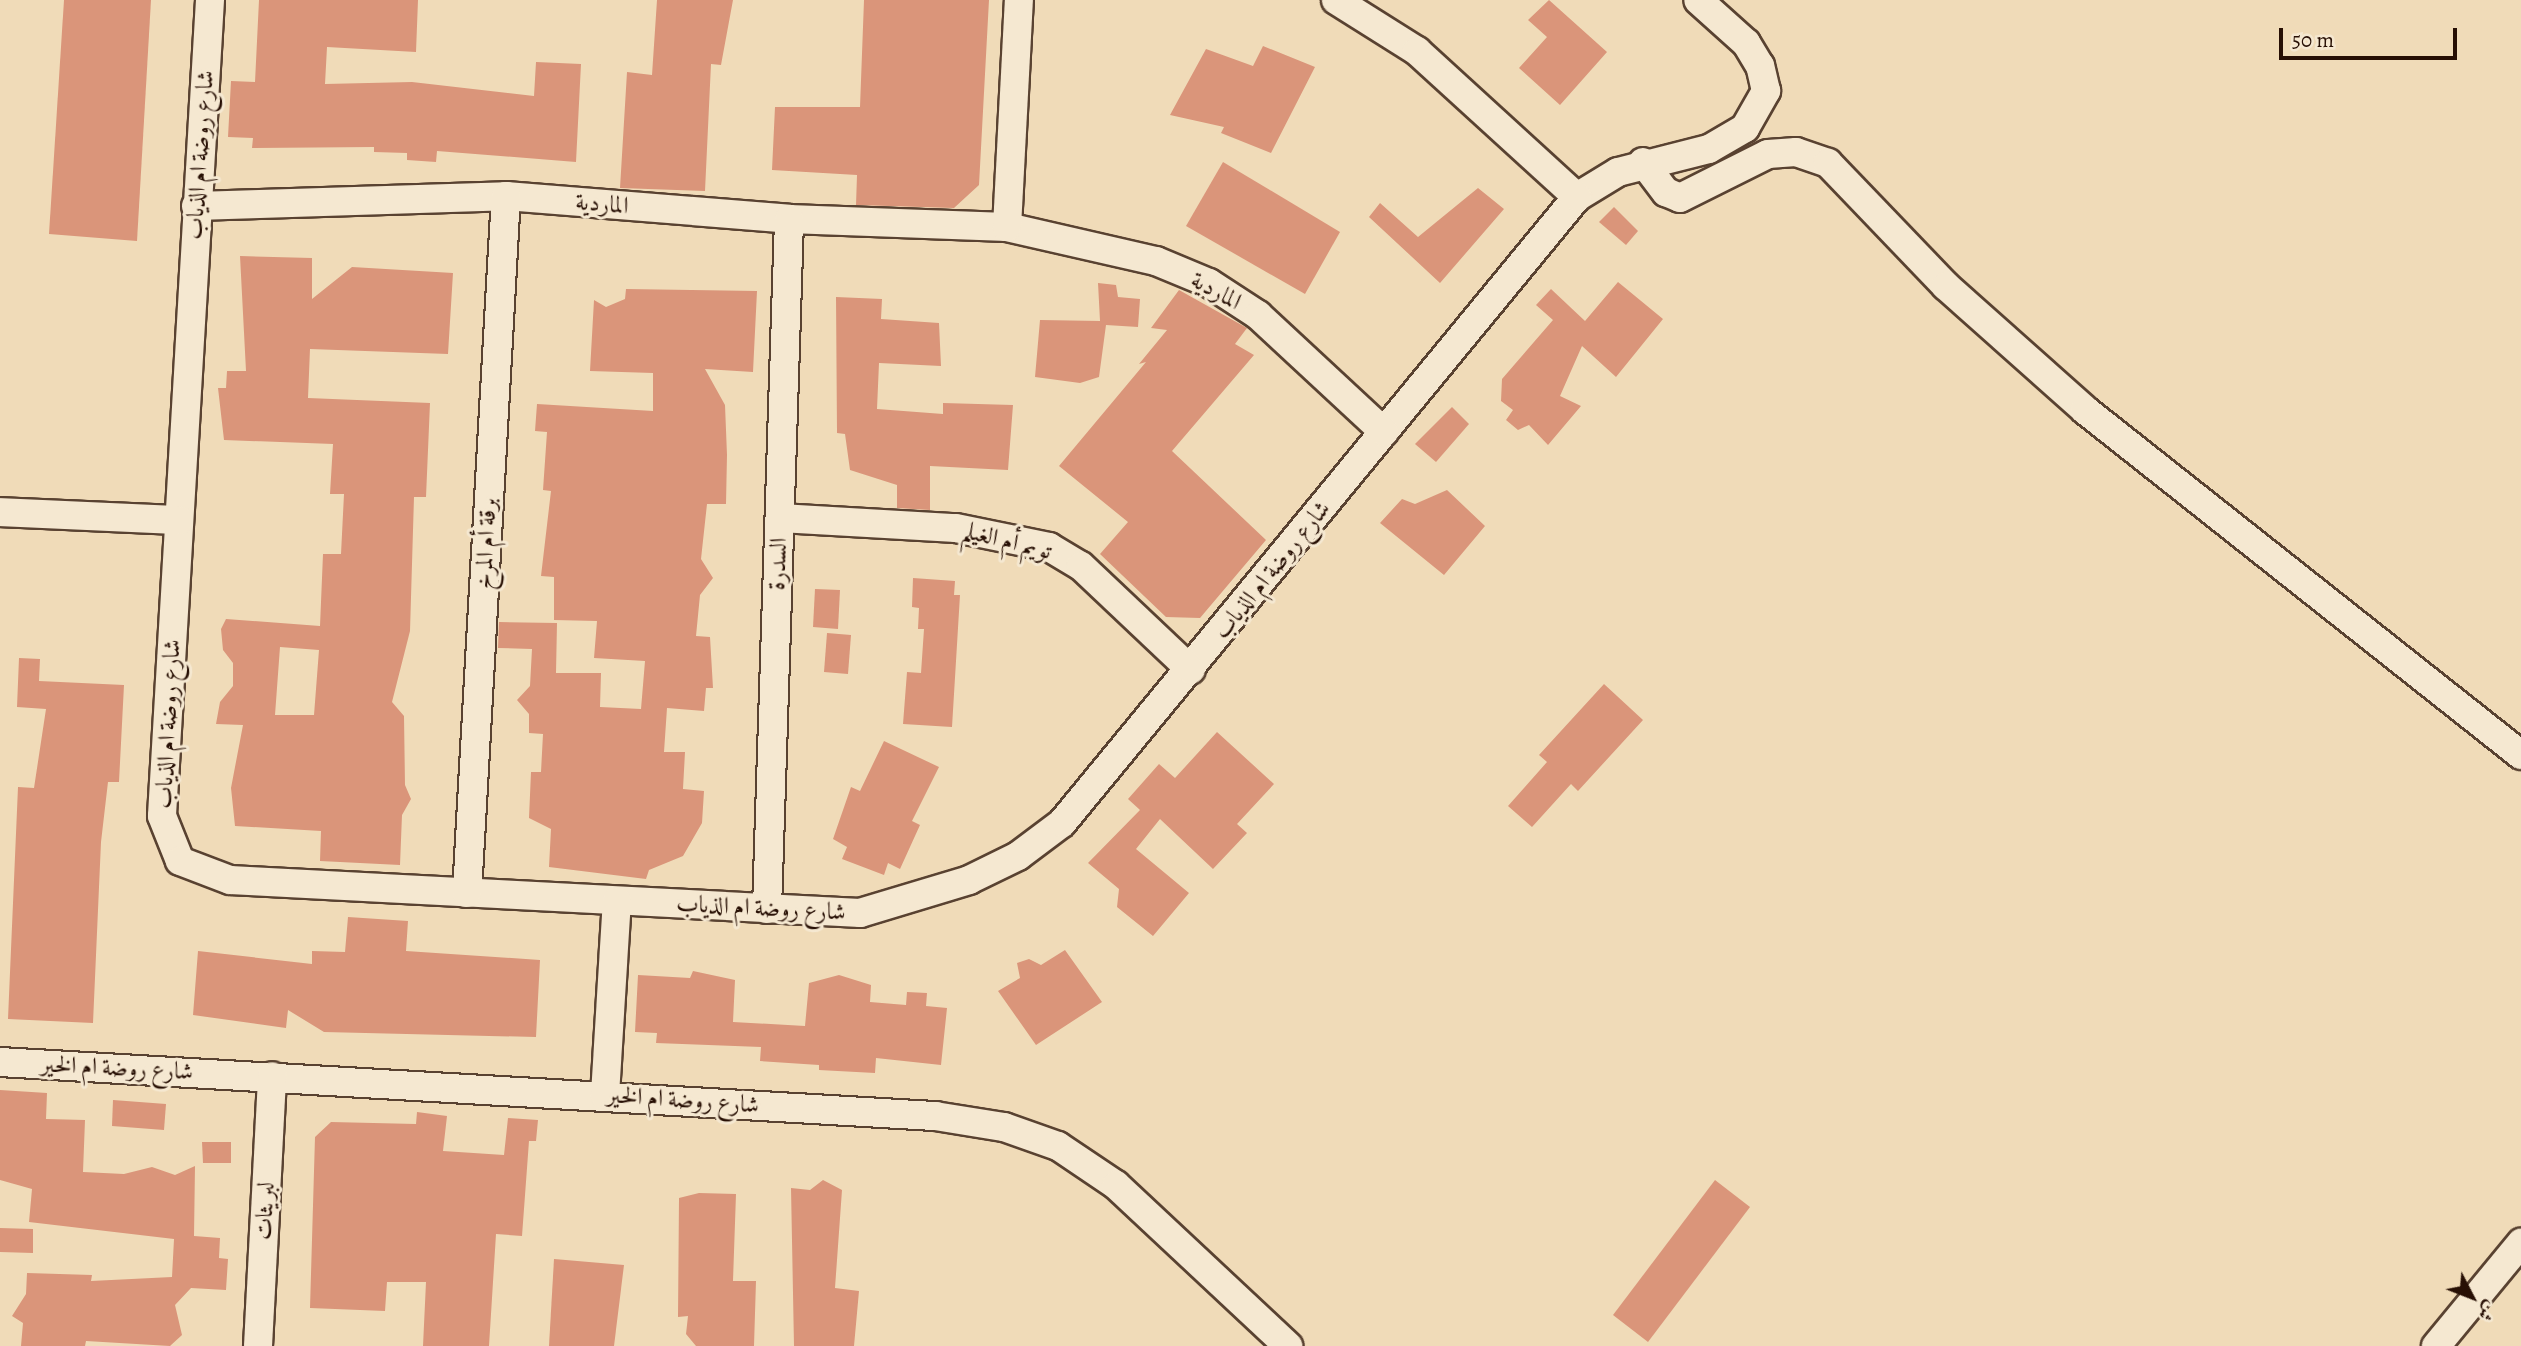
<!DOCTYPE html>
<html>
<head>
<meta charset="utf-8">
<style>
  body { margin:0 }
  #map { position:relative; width:2521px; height:1346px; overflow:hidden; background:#f0dbb8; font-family:Alegreya,Amiri,serif }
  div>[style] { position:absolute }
  .building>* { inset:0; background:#da957a }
  .roads { filter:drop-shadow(2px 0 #594231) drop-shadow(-2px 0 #594231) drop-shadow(0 2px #594231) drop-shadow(0 -2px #594231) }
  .street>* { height:28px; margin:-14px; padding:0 14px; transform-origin:14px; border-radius:14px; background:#f5e8d1 }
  span { translate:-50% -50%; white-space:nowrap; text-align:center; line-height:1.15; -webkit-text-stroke:6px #f5e8d1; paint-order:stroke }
  .street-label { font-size:24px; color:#270f04 }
  .north { position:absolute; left:2437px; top:1262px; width:70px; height:70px; -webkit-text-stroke:5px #f5e8d1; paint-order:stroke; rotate:132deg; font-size:19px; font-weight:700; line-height:28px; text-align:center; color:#270f04 }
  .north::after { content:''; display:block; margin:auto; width:24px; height:32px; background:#270f04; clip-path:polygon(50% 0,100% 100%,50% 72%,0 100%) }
  .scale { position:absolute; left:2279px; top:28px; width:178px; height:32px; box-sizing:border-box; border:4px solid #270f04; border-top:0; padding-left:9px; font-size:21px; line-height:24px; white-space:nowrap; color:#270f04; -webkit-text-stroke:5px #f5e8d1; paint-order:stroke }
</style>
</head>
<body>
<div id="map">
  <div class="building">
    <i style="clip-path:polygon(64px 0,151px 0,137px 241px,49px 234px)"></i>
    <i style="clip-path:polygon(259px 0,418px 0,416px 52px,327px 47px,325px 84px,412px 82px,534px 96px,536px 62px,581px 64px,576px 162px,437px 151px,436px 162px,407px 160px,407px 153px,374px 152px,374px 147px,252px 148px,253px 138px,228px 137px,231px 81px,255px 82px)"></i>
    <i style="clip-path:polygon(657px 0,733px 0,721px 65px,711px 64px,705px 191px,620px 188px,627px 72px,652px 75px)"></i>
    <i style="clip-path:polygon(864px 0,989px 0,979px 185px,954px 208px,856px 205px,857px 175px,772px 170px,775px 107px,860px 107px)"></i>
    <i style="clip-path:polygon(1549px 0,1607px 52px,1560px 105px,1519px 68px,1547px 37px,1528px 20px)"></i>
    <i style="clip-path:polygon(1263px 46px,1315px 67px,1271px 153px,1221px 133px,1224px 127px,1170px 115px,1206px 49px,1253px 66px)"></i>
    <i style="clip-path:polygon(1223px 162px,1340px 232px,1305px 294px,1186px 226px)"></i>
    <i style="clip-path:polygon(1478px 188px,1504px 209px,1440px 283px,1369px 217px,1380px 203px,1418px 237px)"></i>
    <i style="clip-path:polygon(1614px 207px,1638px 231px,1626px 245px,1599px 222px)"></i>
    <i style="clip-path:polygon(evenodd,240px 256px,312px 258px,312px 299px,352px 267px,453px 273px,448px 354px,310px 349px,308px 398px,430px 403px,426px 497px,414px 497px,410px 631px,392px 702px,404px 716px,405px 785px,411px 799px,402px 815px,400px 865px,320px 861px,321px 831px,235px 826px,231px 788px,243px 725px,216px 724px,220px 702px,233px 686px,233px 663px,223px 650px,221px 629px,226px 619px,320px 626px,323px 554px,341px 554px,344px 494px,330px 494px,333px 444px,224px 440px,218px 388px,226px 388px,227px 371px,246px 371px,240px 256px,280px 647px,319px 650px,314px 715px,275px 715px,280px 647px)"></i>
    <i style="clip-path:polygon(1618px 282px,1663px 319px,1616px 377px,1582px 346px,1560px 396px,1581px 406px,1548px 445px,1529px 425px,1518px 430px,1506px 420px,1513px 410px,1501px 401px,1502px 379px,1553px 320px,1536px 305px,1551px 289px,1585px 321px)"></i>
    <i style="clip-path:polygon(1098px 283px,1116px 285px,1118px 297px,1140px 299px,1138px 327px,1106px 325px,1099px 377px,1080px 383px,1035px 377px,1040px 320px,1100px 321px)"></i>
    <i style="clip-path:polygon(626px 289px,757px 291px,753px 372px,705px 369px,725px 405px,727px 455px,726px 504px,707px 504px,701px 559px,713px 578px,700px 595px,696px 636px,710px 637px,713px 688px,706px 688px,704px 711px,667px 708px,664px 752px,685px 752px,683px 789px,704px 791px,702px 823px,683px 856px,649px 870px,646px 879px,549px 867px,551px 829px,529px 818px,531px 772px,541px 772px,543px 734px,529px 733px,529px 714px,517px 700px,530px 686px,532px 649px,498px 648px,499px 622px,557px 623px,556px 673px,601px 673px,600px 707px,641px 709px,645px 661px,594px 658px,597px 621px,554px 620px,554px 577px,541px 576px,551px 491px,543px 490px,547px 432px,535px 431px,537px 404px,653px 411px,653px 373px,590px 371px,594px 300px,606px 307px,625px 299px)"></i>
    <i style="clip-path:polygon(1179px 290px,1247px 328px,1235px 344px,1254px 355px,1172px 451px,1266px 540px,1200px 618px,1166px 617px,1100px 554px,1128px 522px,1059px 466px,1146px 362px,1139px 364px,1167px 330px,1151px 328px)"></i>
    <i style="clip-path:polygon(836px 297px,882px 299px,881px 319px,939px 323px,941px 366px,879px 363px,877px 409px,943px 414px,943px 403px,1013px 405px,1008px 470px,930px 466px,930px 510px,897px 508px,897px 485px,850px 470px,845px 434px,837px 433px)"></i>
    <i style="clip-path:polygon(1452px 407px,1469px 424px,1436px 462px,1415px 444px)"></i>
    <i style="clip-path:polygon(1447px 490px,1485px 526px,1444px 575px,1380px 523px,1402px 499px,1415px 504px)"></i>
    <i style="clip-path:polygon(913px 578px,955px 581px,954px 595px,960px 595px,952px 727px,903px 724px,907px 672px,921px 673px,924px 629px,918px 629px,919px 608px,912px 607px)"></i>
    <i style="clip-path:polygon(815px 589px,840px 590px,838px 629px,813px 627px)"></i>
    <i style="clip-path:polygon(827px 633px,851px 635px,848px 674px,824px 672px)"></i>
    <i style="clip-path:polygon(19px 658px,40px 659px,39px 681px,124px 685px,119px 782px,108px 782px,101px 842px,93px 1023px,8px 1019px,18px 787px,34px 788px,46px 709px,17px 707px)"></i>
    <i style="clip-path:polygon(1604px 684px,1643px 720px,1578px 791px,1571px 784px,1532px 827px,1508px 806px,1547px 762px,1539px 755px)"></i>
    <i style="clip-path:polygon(1217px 732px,1274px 784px,1237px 824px,1247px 833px,1213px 869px,1160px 819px,1136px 849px,1189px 893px,1153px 936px,1117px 907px,1119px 889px,1088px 863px,1140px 810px,1128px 799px,1159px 764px,1175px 778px)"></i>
    <i style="clip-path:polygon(884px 741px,939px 767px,912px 821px,920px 825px,900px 869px,888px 863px,884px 875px,842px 859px,847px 847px,833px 839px,851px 787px,860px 791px)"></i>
    <i style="clip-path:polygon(348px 917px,408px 921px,406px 951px,540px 960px,536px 1037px,324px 1032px,288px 1010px,286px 1028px,193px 1015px,198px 951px,312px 964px,312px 951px,345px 952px)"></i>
    <i style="clip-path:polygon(1065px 950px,1102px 1002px,1036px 1045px,998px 991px,1020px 978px,1017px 963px,1029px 959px,1041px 965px)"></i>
    <i style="clip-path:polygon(693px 971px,735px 980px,733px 1022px,805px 1026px,809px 983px,839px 975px,871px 985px,870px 1002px,906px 1005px,907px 992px,927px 993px,926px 1006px,947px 1008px,941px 1065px,876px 1058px,875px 1073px,819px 1070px,819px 1065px,760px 1061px,761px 1047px,656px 1043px,657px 1033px,635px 1032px,638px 975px,690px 978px)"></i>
    <i style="clip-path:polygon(0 1090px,47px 1093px,46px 1119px,85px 1120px,83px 1172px,124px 1174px,152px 1167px,175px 1175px,195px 1166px,194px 1236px,220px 1238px,219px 1258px,228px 1259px,226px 1290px,191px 1288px,175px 1305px,182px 1335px,170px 1346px,86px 1341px,85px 1346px,21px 1346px,23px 1323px,12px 1316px,26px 1294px,27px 1273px,92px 1275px,91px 1281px,172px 1277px,174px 1239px,29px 1222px,32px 1189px,0 1180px)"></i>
    <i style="clip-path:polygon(113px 1100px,166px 1104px,164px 1130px,112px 1126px)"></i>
    <i style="clip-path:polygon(417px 1112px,447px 1116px,443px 1151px,504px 1155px,508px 1118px,538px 1120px,536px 1141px,529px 1141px,522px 1236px,496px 1234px,489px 1346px,423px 1346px,426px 1282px,387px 1282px,385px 1311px,310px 1308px,315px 1137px,331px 1122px,416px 1124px)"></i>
    <i style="clip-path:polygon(202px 1142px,231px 1142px,231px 1163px,203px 1163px)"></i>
    <i style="clip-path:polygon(823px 1180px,842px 1190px,835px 1288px,859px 1291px,854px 1346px,794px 1346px,791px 1188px,810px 1190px)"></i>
    <i style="clip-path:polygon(1715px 1180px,1750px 1207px,1648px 1342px,1613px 1315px)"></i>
    <i style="clip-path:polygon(699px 1193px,736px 1194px,733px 1281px,756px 1281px,754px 1346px,696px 1346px,686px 1334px,688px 1316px,678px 1317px,679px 1198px)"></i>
    <i style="clip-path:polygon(0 1228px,33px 1229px,33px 1253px,0 1252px)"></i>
    <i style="clip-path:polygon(554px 1259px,624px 1265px,614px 1346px,549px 1346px)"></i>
  </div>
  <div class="roads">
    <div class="street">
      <i style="left:210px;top:0;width:817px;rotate:93.37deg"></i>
      <i style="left:162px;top:816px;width:48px;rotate:68.2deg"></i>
      <i style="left:180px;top:861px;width:53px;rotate:20.8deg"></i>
      <i style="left:230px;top:880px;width:631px;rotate:3deg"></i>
      <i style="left:860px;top:913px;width:114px;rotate:-16.8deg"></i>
      <i style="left:969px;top:880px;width:55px;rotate:-26.1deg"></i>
      <i style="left:1018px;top:856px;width:55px;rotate:-36.9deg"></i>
      <i style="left:1062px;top:823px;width:811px;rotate:-50.56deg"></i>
      <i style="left:1577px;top:197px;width:48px;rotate:-31.4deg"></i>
      <i style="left:1618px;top:172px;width:94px;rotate:-14.2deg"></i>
      <i style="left:1709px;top:149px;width:42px;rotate:-30.3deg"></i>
      <i style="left:1745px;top:128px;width:43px;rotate:-60.4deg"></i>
      <i style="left:1766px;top:91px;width:26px;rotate:-103deg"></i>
      <i style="left:1760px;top:66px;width:27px;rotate:-121deg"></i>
      <i style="left:1746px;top:43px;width:64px;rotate:-138.1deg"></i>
      <i style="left:1336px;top:0;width:96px;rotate:32.2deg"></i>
      <i style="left:1417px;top:51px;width:217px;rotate:42.4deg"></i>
      <i style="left:1643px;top:162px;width:38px;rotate:53deg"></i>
      <i style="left:1666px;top:192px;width:15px;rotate:23deg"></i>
      <i style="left:1680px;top:198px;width:98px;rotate:-26.6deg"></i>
      <i style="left:1768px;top:154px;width:28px;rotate:-4deg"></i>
      <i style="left:1796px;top:152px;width:34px;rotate:19deg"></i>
      <i style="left:1828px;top:163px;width:170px;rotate:46.2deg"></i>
      <i style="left:1946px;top:286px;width:186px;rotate:41.7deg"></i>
      <i style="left:2085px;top:410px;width:556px;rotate:38.35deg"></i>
      <i style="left:196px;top:206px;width:310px;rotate:-1.8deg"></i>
      <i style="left:506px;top:196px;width:284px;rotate:4.6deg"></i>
      <i style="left:789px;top:219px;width:218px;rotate:2.1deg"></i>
      <i style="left:1007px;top:227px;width:153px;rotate:12.9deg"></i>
      <i style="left:1156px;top:261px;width:57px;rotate:22.5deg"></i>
      <i style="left:1209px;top:283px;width:59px;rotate:33.1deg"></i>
      <i style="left:1258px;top:315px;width:172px;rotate:42.9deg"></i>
      <i style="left:1007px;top:227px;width:227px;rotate:-87deg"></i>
      <i style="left:0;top:512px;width:179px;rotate:2.6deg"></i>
      <i style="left:780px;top:518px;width:176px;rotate:3.3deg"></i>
      <i style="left:956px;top:528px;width:95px;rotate:11.5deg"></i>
      <i style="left:1049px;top:547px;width:37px;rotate:31deg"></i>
      <i style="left:1081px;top:566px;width:151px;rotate:43.4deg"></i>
      <i style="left:467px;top:893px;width:698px;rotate:-86.8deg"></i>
      <i style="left:767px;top:909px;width:690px;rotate:-88.17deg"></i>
      <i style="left:0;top:1062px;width:937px;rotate:3.31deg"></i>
      <i style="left:935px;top:1116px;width:70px;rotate:9.1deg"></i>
      <i style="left:1004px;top:1127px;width:57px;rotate:19.4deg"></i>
      <i style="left:1058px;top:1146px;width:70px;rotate:33.9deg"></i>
      <i style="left:1116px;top:1185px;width:236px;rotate:43.1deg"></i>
      <i style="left:605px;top:1095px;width:194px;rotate:-86.5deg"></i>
      <i style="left:258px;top:1346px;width:270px;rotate:-87deg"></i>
      <i style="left:2436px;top:1346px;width:134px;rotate:-50.5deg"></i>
    </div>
  </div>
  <div class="street-label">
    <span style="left:200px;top:155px;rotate:-86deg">شارع روضة ام الذياب</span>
    <span style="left:602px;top:204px;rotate:5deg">الماردية</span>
    <span style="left:1216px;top:291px;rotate:29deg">الماردية</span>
    <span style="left:1007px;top:541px;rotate:14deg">تويم أم الغيلم</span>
    <span style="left:486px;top:544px;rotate:-87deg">برقة أم المرخ</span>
    <span style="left:778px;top:564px;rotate:-88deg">السدرة</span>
    <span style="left:1272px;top:570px;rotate:-51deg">شارع روضة ام الذياب</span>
    <span style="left:168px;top:724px;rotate:-87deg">شارع روضة ام الذياب</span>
    <span style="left:761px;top:908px;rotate:3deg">شارع روضة ام الذياب</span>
    <span style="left:117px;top:1068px;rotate:3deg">شارع روضة ام الخير</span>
    <span style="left:683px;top:1100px;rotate:4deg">شارع روضة ام الخير</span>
    <span style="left:265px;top:1211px;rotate:-87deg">لبريثات</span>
  </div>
  <div class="north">ش</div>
  <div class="scale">50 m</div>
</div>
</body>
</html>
